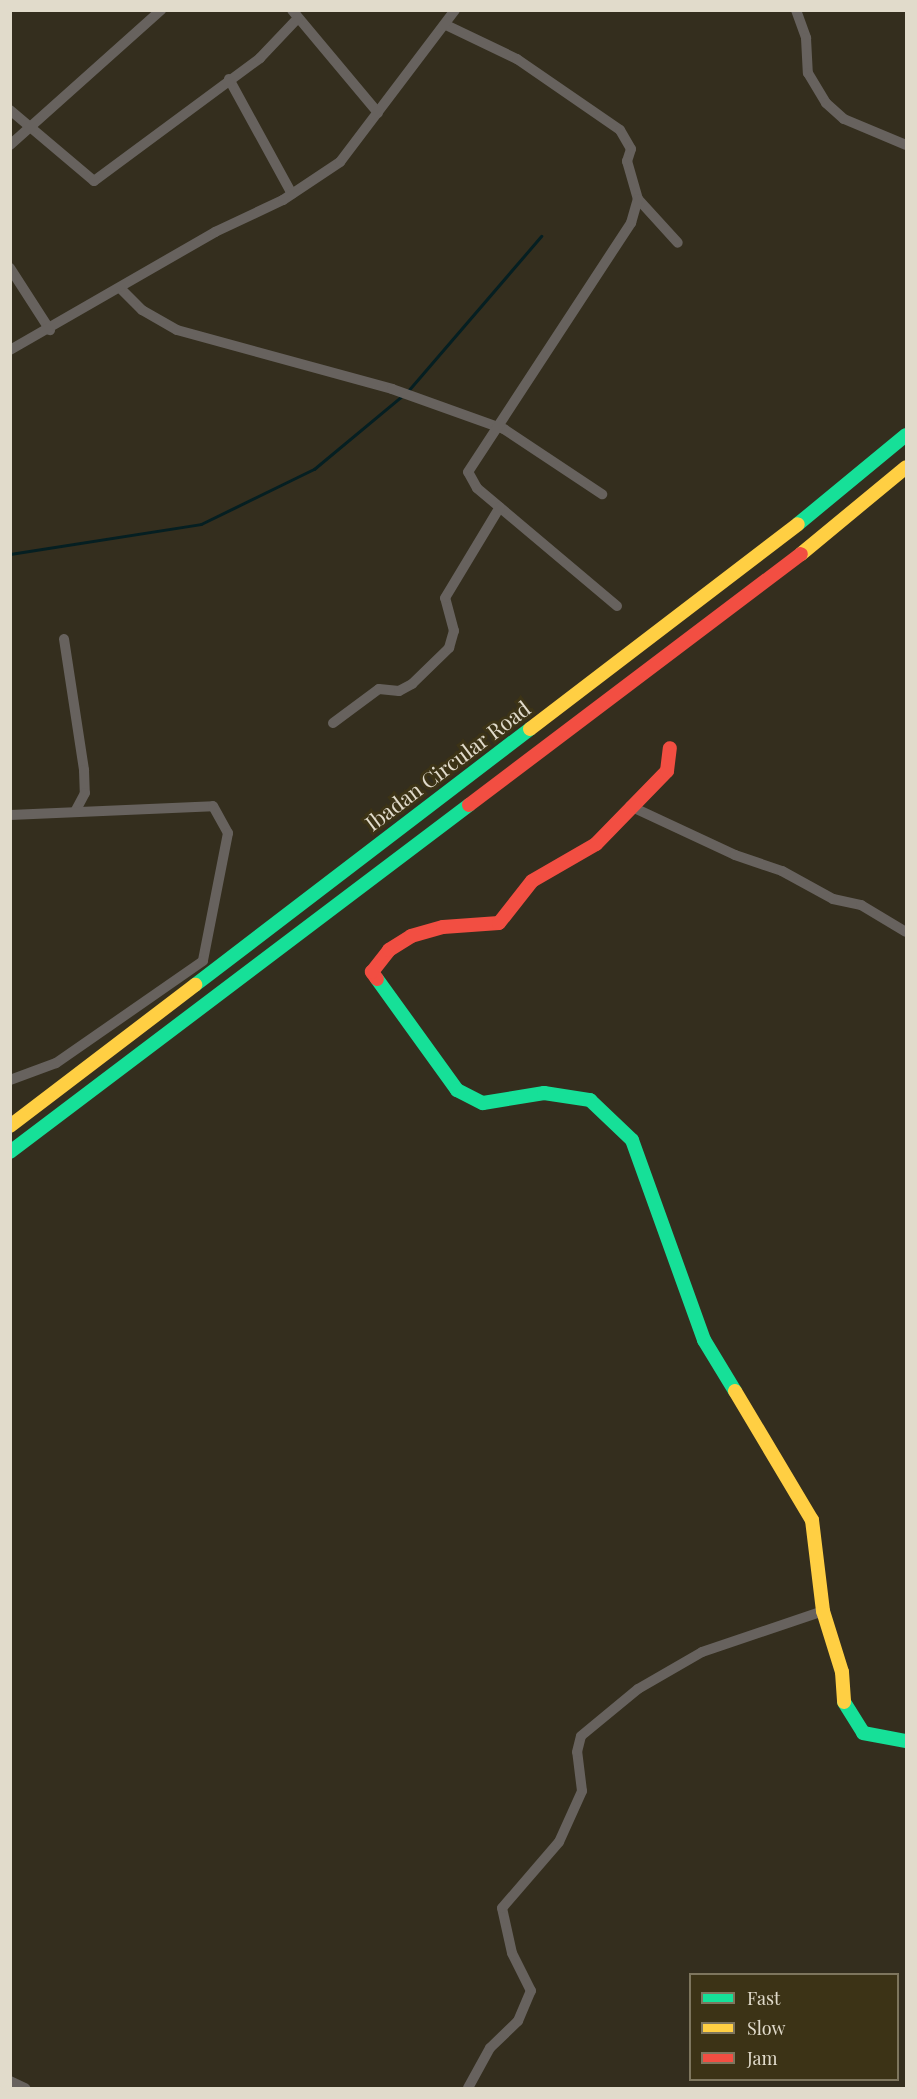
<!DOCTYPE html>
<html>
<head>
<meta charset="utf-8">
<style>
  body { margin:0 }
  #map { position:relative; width:917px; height:2099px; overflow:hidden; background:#342e1e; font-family:"Playfair Display",serif }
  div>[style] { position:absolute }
  .stream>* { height:3px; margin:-1.5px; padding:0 1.5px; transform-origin:1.5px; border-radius:1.5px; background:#051f22 }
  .street>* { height:10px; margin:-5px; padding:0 5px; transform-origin:5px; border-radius:5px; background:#67625e }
  .fast>* { height:14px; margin:-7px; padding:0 7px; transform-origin:7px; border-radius:7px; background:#16e098 }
  .slow>* { height:14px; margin:-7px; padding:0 7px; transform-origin:7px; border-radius:7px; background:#ffcf43 }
  .jam>* { height:14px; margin:-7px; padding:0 7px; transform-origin:7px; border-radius:7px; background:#f24e42 }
  span { translate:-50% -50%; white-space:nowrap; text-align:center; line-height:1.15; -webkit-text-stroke:6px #3c3316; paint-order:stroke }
  .street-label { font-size:21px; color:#e1dbcb }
  .frame { position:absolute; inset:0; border:12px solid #e1dbcb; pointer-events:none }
  .legend { position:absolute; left:689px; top:1973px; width:210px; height:108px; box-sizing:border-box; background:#3c3316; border:2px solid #7e765e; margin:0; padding:8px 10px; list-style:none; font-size:18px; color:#e1dbcb }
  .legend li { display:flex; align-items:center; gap:12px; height:30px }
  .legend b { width:30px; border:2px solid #7e765e }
</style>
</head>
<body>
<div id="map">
  <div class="stream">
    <i style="left:407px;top:392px;width:206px;rotate:-49.3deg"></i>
    <i style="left:10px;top:554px;width:193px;rotate:-8.9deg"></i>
    <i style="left:201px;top:524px;width:126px;rotate:-26deg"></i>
    <i style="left:314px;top:469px;width:114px;rotate:-39.7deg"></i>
  </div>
  <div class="street">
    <i style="left:292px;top:10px;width:134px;rotate:50.1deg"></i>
    <i style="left:796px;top:10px;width:30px;rotate:70deg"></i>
    <i style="left:806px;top:38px;width:35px;rotate:87deg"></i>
    <i style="left:808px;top:73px;width:35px;rotate:59deg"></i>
    <i style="left:826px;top:103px;width:24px;rotate:42deg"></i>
    <i style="left:844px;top:119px;width:67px;rotate:22.8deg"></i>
    <i style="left:446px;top:25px;width:79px;rotate:25.6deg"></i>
    <i style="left:517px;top:59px;width:125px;rotate:34.6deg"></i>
    <i style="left:620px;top:130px;width:22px;rotate:60deg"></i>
    <i style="left:631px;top:149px;width:13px;rotate:108deg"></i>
    <i style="left:627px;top:161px;width:40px;rotate:74deg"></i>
    <i style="left:638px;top:199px;width:59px;rotate:47.7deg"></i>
    <i style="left:229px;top:79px;width:131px;rotate:61.3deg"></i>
    <i style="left:10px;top:110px;width:110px;rotate:40.2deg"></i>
    <i style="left:94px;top:181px;width:207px;rotate:-36.5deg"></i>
    <i style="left:260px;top:58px;width:55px;rotate:-46.5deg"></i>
    <i style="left:10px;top:145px;width:203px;rotate:-41.8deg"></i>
    <i style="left:10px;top:268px;width:74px;rotate:57.2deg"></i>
    <i style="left:121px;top:289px;width:30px;rotate:45deg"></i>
    <i style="left:142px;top:310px;width:40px;rotate:29.7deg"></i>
    <i style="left:177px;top:330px;width:223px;rotate:15.3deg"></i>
    <i style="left:392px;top:389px;width:119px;rotate:19.7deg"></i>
    <i style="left:504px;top:429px;width:118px;rotate:33.6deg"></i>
    <i style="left:10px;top:350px;width:237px;rotate:-29.9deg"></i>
    <i style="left:215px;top:232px;width:75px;rotate:-25.2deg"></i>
    <i style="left:283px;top:200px;width:69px;rotate:-33.7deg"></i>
    <i style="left:340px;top:162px;width:191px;rotate:-52.9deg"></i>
    <i style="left:617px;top:606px;width:183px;rotate:-139.9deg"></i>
    <i style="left:477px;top:488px;width:18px;rotate:-119deg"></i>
    <i style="left:468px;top:472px;width:298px;rotate:-56.8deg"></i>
    <i style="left:631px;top:223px;width:25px;rotate:-74deg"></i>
    <i style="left:64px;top:639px;width:133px;rotate:81.3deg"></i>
    <i style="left:84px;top:770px;width:23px;rotate:88deg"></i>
    <i style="left:85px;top:793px;width:19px;rotate:118deg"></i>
    <i style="left:333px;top:723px;width:57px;rotate:-36.5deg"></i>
    <i style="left:379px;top:689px;width:20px;rotate:6deg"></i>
    <i style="left:399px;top:691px;width:15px;rotate:-28deg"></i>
    <i style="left:412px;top:684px;width:52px;rotate:-44.2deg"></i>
    <i style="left:449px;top:648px;width:18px;rotate:-74deg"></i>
    <i style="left:454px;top:631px;width:34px;rotate:-105deg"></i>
    <i style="left:445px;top:598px;width:106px;rotate:-58.9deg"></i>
    <i style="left:630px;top:806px;width:116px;rotate:25deg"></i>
    <i style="left:735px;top:855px;width:50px;rotate:18.8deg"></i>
    <i style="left:782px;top:871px;width:58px;rotate:28.8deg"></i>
    <i style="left:833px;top:899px;width:29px;rotate:12deg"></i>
    <i style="left:861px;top:905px;width:52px;rotate:31deg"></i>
    <i style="left:10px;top:815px;width:203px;rotate:-2.5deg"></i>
    <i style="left:213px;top:806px;width:31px;rotate:61deg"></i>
    <i style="left:228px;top:833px;width:130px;rotate:101.1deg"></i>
    <i style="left:203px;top:961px;width:179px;rotate:145.2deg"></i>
    <i style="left:56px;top:1063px;width:49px;rotate:159.7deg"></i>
    <i style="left:10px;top:2081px;width:17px;rotate:25deg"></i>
    <i style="left:468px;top:2088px;width:46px;rotate:-61.2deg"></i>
    <i style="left:490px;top:2048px;width:39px;rotate:-44deg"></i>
    <i style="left:518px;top:2021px;width:33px;rotate:-67deg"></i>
    <i style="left:531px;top:1991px;width:42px;rotate:-116.6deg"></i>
    <i style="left:512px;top:1953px;width:46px;rotate:-102.5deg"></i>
    <i style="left:502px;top:1908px;width:87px;rotate:-49.2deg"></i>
    <i style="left:559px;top:1842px;width:56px;rotate:-65.7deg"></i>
    <i style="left:582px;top:1791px;width:39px;rotate:-97deg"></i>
    <i style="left:577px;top:1752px;width:16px;rotate:-76deg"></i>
    <i style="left:581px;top:1736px;width:74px;rotate:-39.5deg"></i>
    <i style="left:638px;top:1689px;width:74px;rotate:-30deg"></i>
    <i style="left:702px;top:1652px;width:128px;rotate:-18.7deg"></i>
  </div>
  <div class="fast">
    <i style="left:798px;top:524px;width:140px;rotate:-39.5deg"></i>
    <i style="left:377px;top:979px;width:137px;rotate:54.2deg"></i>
    <i style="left:457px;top:1090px;width:29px;rotate:27deg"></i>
    <i style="left:483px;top:1103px;width:62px;rotate:-9.3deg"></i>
    <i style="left:544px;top:1093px;width:47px;rotate:8.7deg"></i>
    <i style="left:590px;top:1100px;width:58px;rotate:43.6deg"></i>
    <i style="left:632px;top:1140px;width:213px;rotate:70.2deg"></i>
    <i style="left:704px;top:1340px;width:60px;rotate:58.7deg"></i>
    <i style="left:195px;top:985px;width:422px;rotate:-37.4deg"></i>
    <i style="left:10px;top:1152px;width:575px;rotate:-37.09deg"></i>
    <i style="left:844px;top:1702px;width:36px;rotate:58deg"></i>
    <i style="left:863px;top:1733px;width:44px;rotate:10.5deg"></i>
  </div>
  <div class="slow">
    <i style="left:801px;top:554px;width:136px;rotate:-39.6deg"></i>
    <i style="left:530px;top:729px;width:337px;rotate:-37.4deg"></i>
    <i style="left:10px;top:1126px;width:233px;rotate:-37.3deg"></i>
    <i style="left:735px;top:1391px;width:150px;rotate:59.2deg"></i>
    <i style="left:812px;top:1520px;width:92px;rotate:83.1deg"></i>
    <i style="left:823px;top:1611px;width:64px;rotate:72.7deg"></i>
    <i style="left:842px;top:1672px;width:30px;rotate:86deg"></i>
  </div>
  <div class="jam">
    <i style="left:469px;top:805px;width:416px;rotate:-37.1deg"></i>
    <i style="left:377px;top:979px;width:9px;rotate:-126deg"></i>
    <i style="left:372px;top:972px;width:28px;rotate:-52deg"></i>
    <i style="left:389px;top:950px;width:26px;rotate:-32deg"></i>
    <i style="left:411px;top:936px;width:33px;rotate:-16deg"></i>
    <i style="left:443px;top:927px;width:56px;rotate:-4.1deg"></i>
    <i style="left:499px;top:923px;width:53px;rotate:-51.8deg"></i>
    <i style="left:532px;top:881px;width:74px;rotate:-30deg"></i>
    <i style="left:596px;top:844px;width:102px;rotate:-45.8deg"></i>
    <i style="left:667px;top:771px;width:23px;rotate:-83deg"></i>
  </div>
  <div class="street-label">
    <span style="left:447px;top:765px;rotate:-37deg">Ibadan Circular Road</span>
  </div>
  <div class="frame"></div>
  <ul class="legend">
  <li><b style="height:8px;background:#16e098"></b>Fast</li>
  <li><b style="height:8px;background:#ffcf43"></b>Slow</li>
  <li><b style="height:8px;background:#f24e42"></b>Jam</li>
  </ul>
</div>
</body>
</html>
